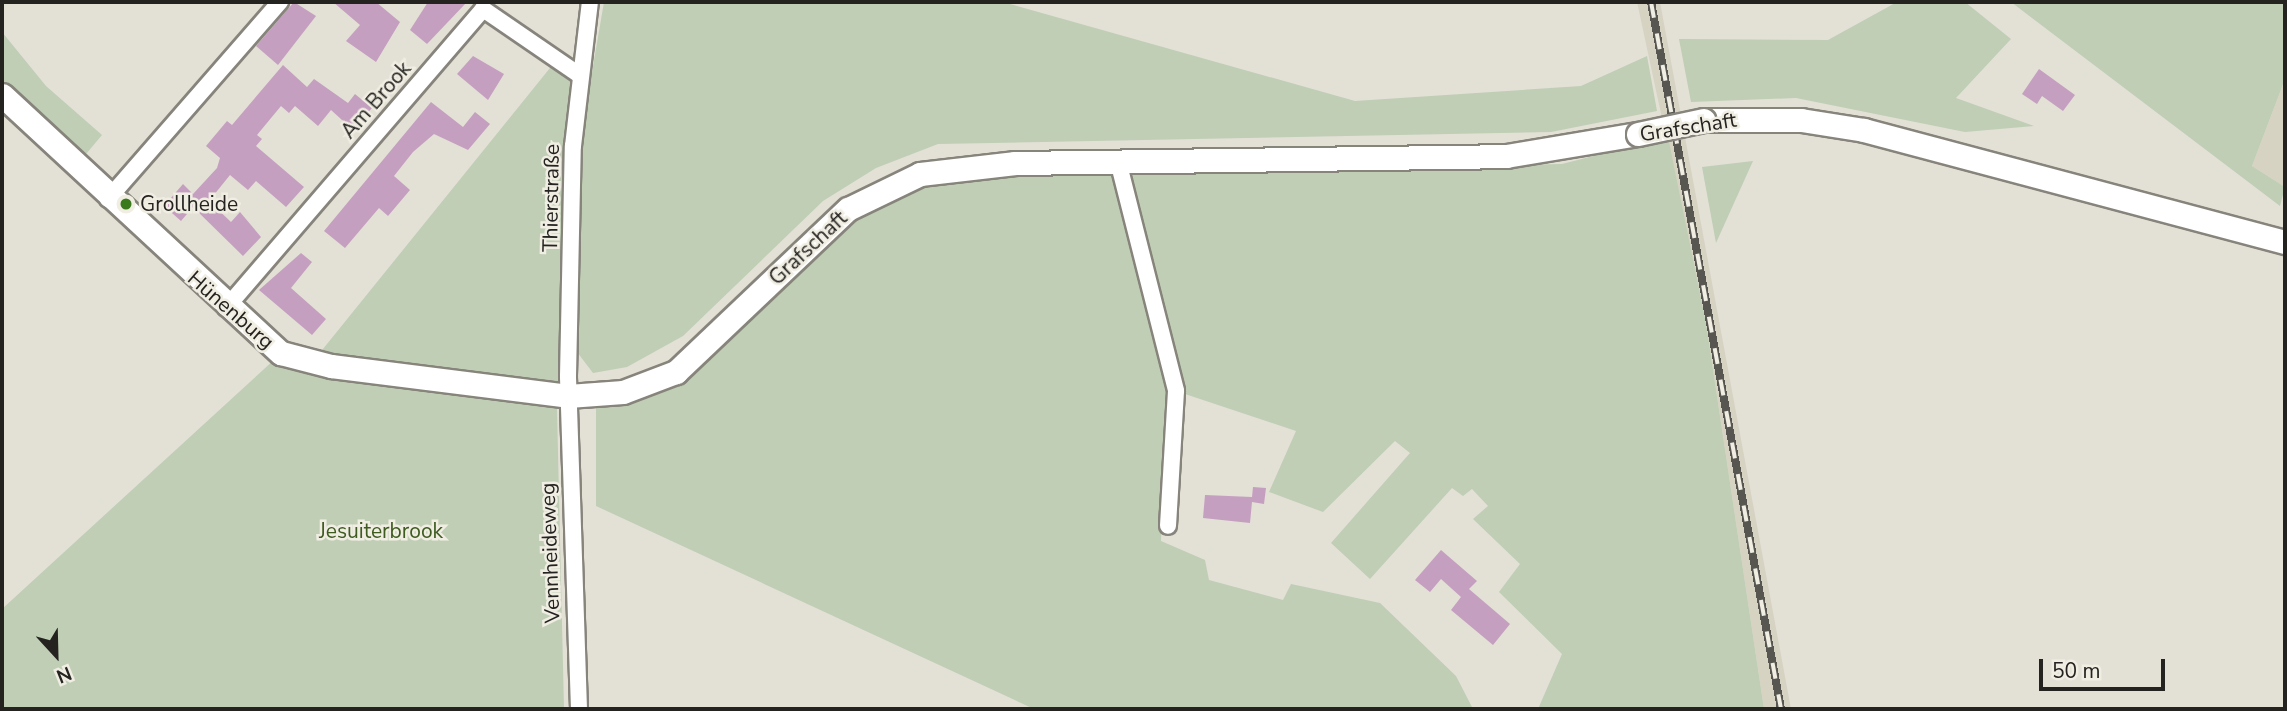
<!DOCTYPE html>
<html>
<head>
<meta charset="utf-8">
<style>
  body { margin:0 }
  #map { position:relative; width:2287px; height:711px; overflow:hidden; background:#e3e0d6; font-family:"Nunito Sans",sans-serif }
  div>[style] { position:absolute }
  .built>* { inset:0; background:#d7d3c3 }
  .green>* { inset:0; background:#bfceb4 }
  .building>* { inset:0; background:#c59fc0 }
  .roads { filter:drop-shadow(2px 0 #87847c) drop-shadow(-2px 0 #87847c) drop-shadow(0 2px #87847c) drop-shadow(0 -2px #87847c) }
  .street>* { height:16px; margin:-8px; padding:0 8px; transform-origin:8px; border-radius:8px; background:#fff }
  .secondary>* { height:23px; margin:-11.5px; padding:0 11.5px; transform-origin:11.5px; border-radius:11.5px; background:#fff }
  .rail>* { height:8px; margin-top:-4px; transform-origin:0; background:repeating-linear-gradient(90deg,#f0ede3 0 16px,#575650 0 32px); box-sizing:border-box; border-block:2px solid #575650 }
  .bridges { filter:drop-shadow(2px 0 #87847c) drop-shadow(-2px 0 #87847c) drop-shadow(0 2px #87847c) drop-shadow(0 -2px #87847c) }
  .secondary-bridge>* { height:23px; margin:-11.5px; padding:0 11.5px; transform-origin:11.5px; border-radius:11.5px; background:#fff }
  .dots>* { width:19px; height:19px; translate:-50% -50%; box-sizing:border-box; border:4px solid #f0ede3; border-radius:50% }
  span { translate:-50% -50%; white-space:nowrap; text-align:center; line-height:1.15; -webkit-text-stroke:5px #f0ede3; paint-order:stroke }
  .street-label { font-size:21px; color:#24231f }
  .poi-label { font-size:21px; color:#24231f }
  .left { translate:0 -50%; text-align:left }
  .park-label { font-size:21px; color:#3e5b20 }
  .frame { position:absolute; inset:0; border:4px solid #24231f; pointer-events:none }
  .north { position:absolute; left:21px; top:620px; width:70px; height:70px; -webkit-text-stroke:5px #f0ede3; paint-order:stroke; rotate:158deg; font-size:19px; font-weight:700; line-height:28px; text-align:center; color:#24231f }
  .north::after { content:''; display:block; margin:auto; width:24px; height:32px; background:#24231f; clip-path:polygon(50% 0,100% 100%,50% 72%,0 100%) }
  .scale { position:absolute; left:2039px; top:659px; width:126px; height:32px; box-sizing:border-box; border:4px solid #24231f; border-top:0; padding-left:9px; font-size:21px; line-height:24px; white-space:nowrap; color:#24231f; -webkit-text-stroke:5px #f0ede3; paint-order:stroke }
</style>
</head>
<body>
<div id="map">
  <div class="built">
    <i style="clip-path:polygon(1637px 2px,1660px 2px,1791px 709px,1764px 709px,1706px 323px)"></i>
    <i style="clip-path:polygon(2285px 79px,2285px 187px,2252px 166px)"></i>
  </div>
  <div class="green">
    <i style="clip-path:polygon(604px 2px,1003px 2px,1355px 101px,1581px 86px,1647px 56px,1657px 111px,1551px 132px,938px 144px,876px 168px,823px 201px,683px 336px,627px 367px,593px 373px,574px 348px,579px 148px)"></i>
    <i style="clip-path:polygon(1897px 2px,1965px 2px,2011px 39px,1956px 98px,2034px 126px,1965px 132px,1796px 98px,1691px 102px,1679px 39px,1828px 40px)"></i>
    <i style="clip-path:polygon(2011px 2px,2285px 2px,2285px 79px,2252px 166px,2285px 187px,2280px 206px)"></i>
    <i style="clip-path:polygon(2px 32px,46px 86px,102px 135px,81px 160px,2px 84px)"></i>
    <i style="clip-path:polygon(554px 63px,571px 71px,557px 410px,564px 709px,2px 709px,2px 609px,275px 359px,306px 370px)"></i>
    <i style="clip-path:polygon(1668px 137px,1706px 323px,1764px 709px,1538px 709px,1562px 654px,1499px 592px,1520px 564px,1473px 519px,1488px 506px,1472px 489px,1463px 496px,1452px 488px,1370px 579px,1331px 543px,1410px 453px,1395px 441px,1323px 512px,1269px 492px,1296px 431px,1167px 388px,1161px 541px,1205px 560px,1209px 580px,1283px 600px,1291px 584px,1380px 603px,1456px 676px,1473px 709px,1034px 709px,596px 506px,596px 404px,648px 396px,681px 380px,851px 216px,892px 193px,955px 174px,1562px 164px)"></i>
    <i style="clip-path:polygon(1753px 161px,1716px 243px,1702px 167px)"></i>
  </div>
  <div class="building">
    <i style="clip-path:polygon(294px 2px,316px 16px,278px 65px,256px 46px)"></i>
    <i style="clip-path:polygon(333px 2px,376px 2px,400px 22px,376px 62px,346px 41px,360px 25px)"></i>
    <i style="clip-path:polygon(428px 2px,467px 2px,427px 44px,410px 30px)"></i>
    <i style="clip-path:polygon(473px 56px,504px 74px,488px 100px,457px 74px)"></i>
    <i style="clip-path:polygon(283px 65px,307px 87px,314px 79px,348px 103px,355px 94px,372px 108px,353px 130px,331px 110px,318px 126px,295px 106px,289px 113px,281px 106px,257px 135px,262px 139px,256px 146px,304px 187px,286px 207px,256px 181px,248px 190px,230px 175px,209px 201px,231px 222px,240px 212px,261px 237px,243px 256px,193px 207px,181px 221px,164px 206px,183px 184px,193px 194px,217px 168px,220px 158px,206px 146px,227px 121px,232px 125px)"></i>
    <i style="clip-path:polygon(2039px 69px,2075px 95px,2063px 111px,2042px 96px,2037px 104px,2022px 94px)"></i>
    <i style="clip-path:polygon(431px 102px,463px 127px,475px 112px,490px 124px,468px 150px,434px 134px,413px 152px,394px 176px,410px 190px,388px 216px,379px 208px,345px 248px,324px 231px)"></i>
    <i style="clip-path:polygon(301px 253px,312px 262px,291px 288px,326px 319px,312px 335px,259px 290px)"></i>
    <i style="clip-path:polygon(1253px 487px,1266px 488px,1264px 504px,1252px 502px,1250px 523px,1203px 518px,1205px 495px,1252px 497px)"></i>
    <i style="clip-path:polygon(1441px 550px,1477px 581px,1469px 589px,1510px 624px,1493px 645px,1451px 610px,1461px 597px,1441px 579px,1430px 592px,1415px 580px)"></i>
  </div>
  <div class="roads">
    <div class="street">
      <i style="left:1118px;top:161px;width:237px;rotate:75.8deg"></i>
      <i style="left:1176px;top:391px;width:135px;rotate:93.4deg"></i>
      <i style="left:108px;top:199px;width:262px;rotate:-48.9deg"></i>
      <i style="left:226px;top:308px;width:394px;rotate:-49.3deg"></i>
      <i style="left:483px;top:9px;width:115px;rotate:34.4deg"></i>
      <i style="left:579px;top:709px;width:333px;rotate:-91.9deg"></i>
      <i style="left:568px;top:376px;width:230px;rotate:-88.8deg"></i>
      <i style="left:573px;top:146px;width:145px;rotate:-83.3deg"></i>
    </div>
    <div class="secondary">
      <i style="left:2px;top:95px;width:380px;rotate:42.8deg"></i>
      <i style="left:281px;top:353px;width:52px;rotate:14.6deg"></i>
      <i style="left:331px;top:366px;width:239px;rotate:7.2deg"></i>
      <i style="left:568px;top:396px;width:55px;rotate:-4.2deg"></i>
      <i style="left:623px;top:392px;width:57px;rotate:-20.7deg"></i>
      <i style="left:676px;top:372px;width:237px;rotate:-43.5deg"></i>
      <i style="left:848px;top:209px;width:80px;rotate:-25.9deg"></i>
      <i style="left:920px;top:174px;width:96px;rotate:-6.6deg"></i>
      <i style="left:1015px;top:163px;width:491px;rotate:-0.8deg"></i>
      <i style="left:1506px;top:156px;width:134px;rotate:-9.5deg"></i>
      <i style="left:1704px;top:120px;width:97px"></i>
      <i style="left:1801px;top:120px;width:64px;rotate:9deg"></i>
      <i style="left:1864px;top:130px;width:436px;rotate:14.9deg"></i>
    </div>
  </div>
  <div class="rail">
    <i style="left:1651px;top:2px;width:719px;rotate:79.58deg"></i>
  </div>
  <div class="bridges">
    <div class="secondary-bridge">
      <i style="left:1638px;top:134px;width:67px;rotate:-12deg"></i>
    </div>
  </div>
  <div class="dots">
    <i style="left:126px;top:204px;background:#397b1c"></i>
  </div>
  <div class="street-label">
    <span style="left:376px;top:100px;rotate:-49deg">Am Brook</span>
    <span style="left:1688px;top:127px;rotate:-9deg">Grafschaft</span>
    <span style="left:551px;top:198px;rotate:-89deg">Thierstraße</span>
    <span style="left:808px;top:248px;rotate:-43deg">Grafschaft</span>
    <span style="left:231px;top:310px;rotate:41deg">Hünenburg</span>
    <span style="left:550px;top:553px;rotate:-92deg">Vennheideweg</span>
  </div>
  <div class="poi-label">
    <span class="left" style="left:140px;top:204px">Grollheide</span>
  </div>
  <div class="park-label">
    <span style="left:381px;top:531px">Jesuiterbrook</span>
  </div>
  <div class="frame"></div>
  <div class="north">N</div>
  <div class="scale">50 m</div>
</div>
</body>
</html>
